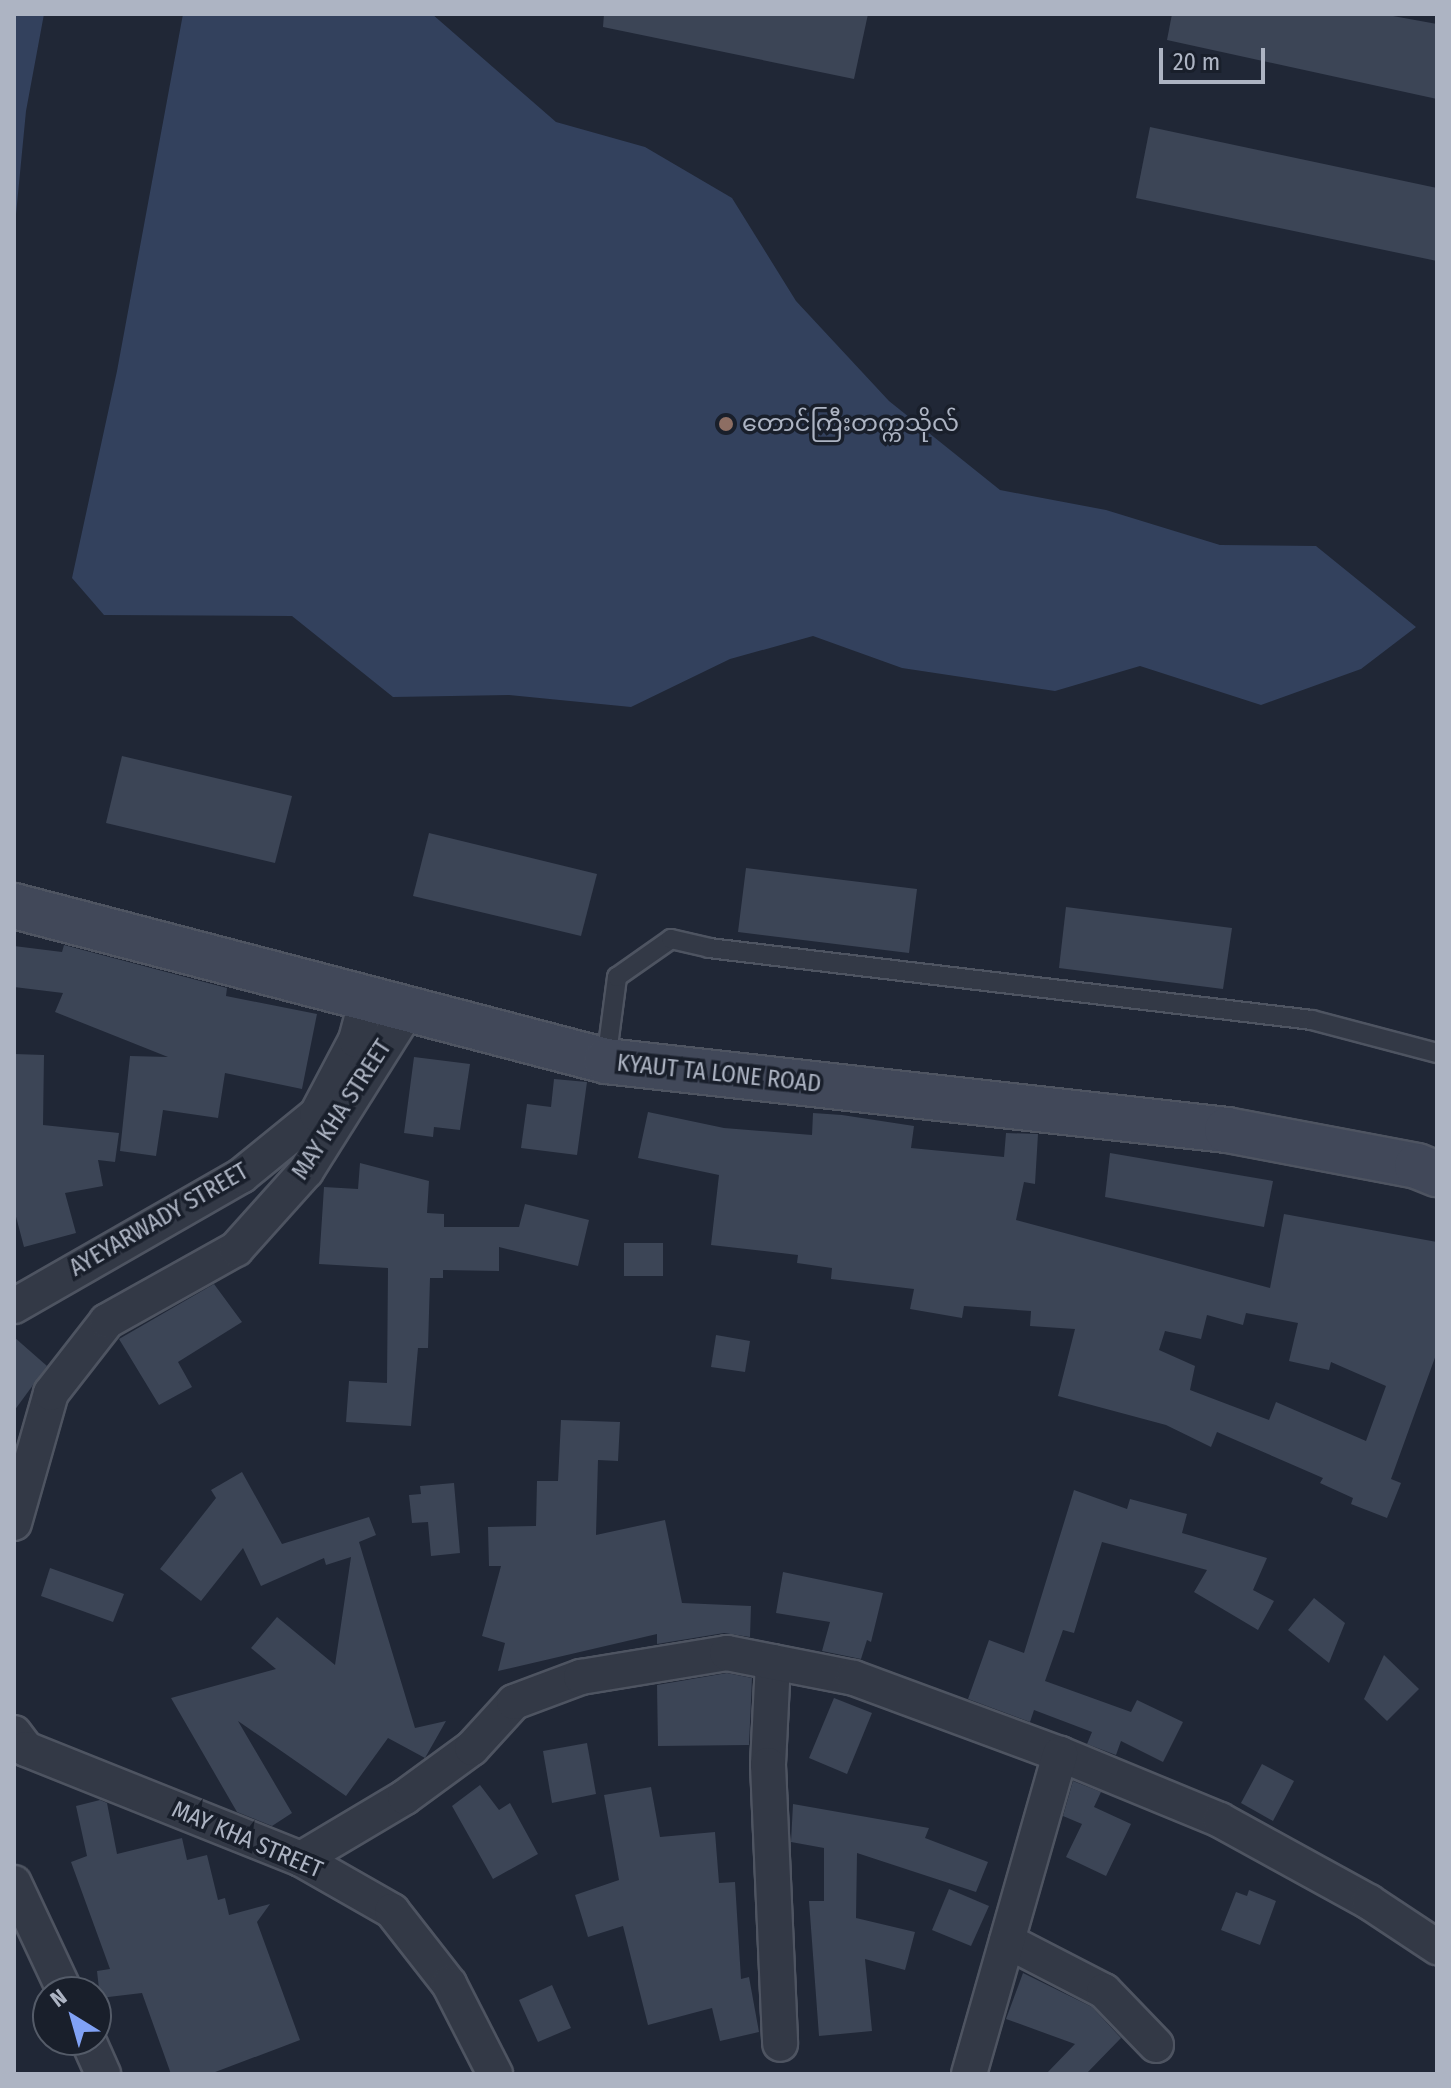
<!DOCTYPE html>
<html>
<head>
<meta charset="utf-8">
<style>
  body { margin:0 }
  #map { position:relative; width:1451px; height:2088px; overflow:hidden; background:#202736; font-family:"Fira Sans Condensed","Noto Sans Myanmar",sans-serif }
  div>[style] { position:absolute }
  .water>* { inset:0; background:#33415d }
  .building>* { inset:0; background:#3c4556 }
  .roads { filter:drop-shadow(2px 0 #4e5461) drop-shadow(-2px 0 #4e5461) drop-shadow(0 2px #4e5461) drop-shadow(0 -2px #4e5461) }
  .lane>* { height:18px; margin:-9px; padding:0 9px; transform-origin:9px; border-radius:9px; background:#333946 }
  .street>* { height:34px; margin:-17px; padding:0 17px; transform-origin:17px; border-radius:17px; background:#333946 }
  .secondary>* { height:44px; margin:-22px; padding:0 22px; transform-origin:22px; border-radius:22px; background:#414859 }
  .dots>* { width:22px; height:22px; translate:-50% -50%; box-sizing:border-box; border:4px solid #191f2b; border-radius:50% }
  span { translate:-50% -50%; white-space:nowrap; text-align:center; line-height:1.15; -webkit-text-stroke:7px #191f2b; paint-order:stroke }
  .poi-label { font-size:24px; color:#adb4c3 }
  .left { translate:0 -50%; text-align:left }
  .street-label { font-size:24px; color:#adb4c3 }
  .frame { position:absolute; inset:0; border:16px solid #adb4c3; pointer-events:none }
  .north { position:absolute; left:32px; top:1976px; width:80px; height:80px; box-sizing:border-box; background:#191f2b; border:2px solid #545b68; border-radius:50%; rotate:323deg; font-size:22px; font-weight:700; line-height:32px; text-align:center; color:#adb4c3 }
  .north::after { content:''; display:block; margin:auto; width:28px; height:36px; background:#81a2f5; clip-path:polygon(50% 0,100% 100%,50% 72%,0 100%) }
  .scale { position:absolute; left:1159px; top:48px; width:106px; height:36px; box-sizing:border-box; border:4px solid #adb4c3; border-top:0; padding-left:10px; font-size:24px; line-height:28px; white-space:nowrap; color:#adb4c3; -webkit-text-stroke:6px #191f2b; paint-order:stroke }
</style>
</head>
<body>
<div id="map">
  <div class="water">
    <i style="clip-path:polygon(14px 14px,44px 14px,26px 111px,14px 235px)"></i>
    <i style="clip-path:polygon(183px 14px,432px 14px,556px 122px,645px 147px,732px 198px,796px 301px,889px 401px,1000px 490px,1106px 510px,1220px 545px,1316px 546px,1416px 627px,1361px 669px,1261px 705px,1140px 666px,1055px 691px,902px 668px,813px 636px,730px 659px,631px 707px,509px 695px,393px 697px,292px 616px,104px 615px,72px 578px,117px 371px)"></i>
  </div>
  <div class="building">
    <i style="clip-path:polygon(604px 14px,868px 14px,854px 79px,603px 27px)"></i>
    <i style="clip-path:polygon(1172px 14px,1382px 14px,1437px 24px,1437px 99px,1167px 40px)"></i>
    <i style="clip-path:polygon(1150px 127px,1437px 188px,1437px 261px,1136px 198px)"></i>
    <i style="clip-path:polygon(122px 756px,292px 796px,275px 863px,106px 823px)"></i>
    <i style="clip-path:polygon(429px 833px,597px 874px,581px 936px,413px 896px)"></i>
    <i style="clip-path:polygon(746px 868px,917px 889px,909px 953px,738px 932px)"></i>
    <i style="clip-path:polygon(1066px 907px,1232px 928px,1223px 989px,1059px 968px)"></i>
    <i style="clip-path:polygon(64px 945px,227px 988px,226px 996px,317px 1014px,302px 1089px,225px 1073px,218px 1118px,163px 1110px,156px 1156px,120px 1151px,130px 1056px,168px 1057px,55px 1012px,63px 993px,14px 987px,14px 946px,62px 952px)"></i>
    <i style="clip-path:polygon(14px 1054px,44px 1055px,43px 1125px,119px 1133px,115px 1162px,98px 1160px,103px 1186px,65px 1193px,76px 1233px,24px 1247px,14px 1209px)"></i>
    <i style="clip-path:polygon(414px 1057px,470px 1064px,460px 1130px,434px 1127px,433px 1137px,404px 1133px)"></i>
    <i style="clip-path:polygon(554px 1079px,587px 1082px,577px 1155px,521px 1148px,527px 1104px,551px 1107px)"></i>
    <i style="clip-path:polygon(evenodd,648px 1112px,724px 1128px,812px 1135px,813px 1113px,842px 1115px,914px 1126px,911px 1148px,1004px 1157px,1006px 1133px,1038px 1134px,1035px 1184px,1024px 1182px,1016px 1220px,1270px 1288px,1284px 1214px,1437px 1242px,1437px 1352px,1391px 1479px,1401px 1483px,1387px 1518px,1351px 1504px,1353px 1498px,1320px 1483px,1323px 1478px,1217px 1432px,1211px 1447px,1166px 1425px,1058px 1396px,1075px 1329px,1030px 1326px,1031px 1311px,964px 1306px,962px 1318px,910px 1309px,914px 1289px,831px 1279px,832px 1268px,797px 1263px,798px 1255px,711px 1245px,719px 1175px,638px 1158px,648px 1112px,1246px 1313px,1298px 1323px,1289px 1361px,1329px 1370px,1331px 1362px,1386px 1386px,1366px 1441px,1276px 1402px,1269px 1420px,1190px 1390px,1195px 1366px,1159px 1350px,1165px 1331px,1201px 1339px,1207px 1315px,1243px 1325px,1246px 1313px)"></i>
    <i style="clip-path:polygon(1110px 1153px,1273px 1181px,1264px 1227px,1105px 1197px)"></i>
    <i style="clip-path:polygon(360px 1163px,429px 1181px,427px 1213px,444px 1214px,444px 1227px,519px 1227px,525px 1204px,589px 1220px,578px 1266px,499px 1247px,499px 1271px,443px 1270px,443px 1278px,430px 1278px,428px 1348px,418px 1348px,411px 1426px,346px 1422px,349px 1381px,387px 1383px,388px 1268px,319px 1264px,324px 1187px,358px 1189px)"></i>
    <i style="clip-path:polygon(624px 1243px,663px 1243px,663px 1276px,624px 1276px)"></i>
    <i style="clip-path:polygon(214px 1284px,242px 1322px,178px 1362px,192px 1387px,159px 1405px,119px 1339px)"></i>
    <i style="clip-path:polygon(716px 1335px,750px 1341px,745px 1372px,711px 1367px)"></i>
    <i style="clip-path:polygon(14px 1337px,47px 1366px,14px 1411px)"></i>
    <i style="clip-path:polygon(561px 1420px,620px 1422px,618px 1461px,598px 1460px,596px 1535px,665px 1520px,682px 1603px,751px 1606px,750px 1637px,724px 1633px,657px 1644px,657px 1634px,498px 1671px,505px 1643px,482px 1636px,501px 1566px,489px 1566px,488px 1527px,536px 1526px,537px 1481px,558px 1481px)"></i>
    <i style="clip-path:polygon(242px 1472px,282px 1544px,369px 1517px,376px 1535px,359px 1542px,415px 1728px,446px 1721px,425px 1758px,388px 1738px,346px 1796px,238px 1721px,292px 1813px,272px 1826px,237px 1812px,171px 1698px,276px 1669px,251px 1648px,277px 1617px,335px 1665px,351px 1557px,326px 1565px,324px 1558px,261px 1586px,243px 1548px,201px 1601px,160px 1569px,216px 1498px,211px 1490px)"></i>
    <i style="clip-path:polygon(454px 1483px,460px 1553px,431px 1556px,428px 1522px,412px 1523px,409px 1495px,421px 1494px,420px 1486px)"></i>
    <i style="clip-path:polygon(1074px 1490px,1127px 1509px,1130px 1499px,1187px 1514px,1182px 1533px,1267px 1558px,1253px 1590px,1274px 1601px,1258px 1630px,1194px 1592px,1207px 1570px,1102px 1542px,1074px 1633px,1063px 1630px,1045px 1681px,1131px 1712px,1137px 1700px,1183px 1722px,1163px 1762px,1121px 1741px,1116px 1755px,1087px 1744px,1092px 1732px,1034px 1710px,1030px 1722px,968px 1699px,989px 1640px,1024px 1653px)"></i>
    <i style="clip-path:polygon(50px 1568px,124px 1594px,113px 1622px,41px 1596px)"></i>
    <i style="clip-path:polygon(783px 1572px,883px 1593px,871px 1642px,867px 1640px,861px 1659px,822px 1651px,830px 1622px,776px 1613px)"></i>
    <i style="clip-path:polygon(1314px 1598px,1345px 1623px,1329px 1663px,1288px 1630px)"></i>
    <i style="clip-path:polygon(1384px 1655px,1419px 1689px,1387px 1721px,1364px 1699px)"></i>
    <i style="clip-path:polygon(727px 1673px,752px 1678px,749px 1745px,658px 1746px,657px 1685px)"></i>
    <i style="clip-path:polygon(834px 1698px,872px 1713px,847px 1774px,809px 1758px)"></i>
    <i style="clip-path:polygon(587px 1743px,596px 1794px,552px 1803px,543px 1751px)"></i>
    <i style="clip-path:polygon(1262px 1764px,1294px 1781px,1273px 1821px,1241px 1803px)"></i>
    <i style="clip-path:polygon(1073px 1781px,1101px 1792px,1094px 1807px,1131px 1824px,1106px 1876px,1066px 1857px,1082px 1824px,1063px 1816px)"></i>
    <i style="clip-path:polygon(480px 1785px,499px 1810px,510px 1803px,538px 1854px,493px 1879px,452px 1806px)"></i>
    <i style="clip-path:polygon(651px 1787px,660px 1837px,715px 1832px,719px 1883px,735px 1882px,741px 1979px,749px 1977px,759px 2032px,720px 2041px,712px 2008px,648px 2025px,623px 1926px,588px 1937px,575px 1895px,619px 1880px,604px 1795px)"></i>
    <i style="clip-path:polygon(100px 1800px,107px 1803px,117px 1854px,182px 1838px,187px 1860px,207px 1855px,218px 1900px,225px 1898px,229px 1915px,270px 1904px,257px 1922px,300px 2040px,210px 2074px,171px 2074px,142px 1993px,100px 1998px,97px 1971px,110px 1969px,71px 1862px,87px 1856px,76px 1806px)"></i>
    <i style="clip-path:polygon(793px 1804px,929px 1828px,925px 1838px,988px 1862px,976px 1892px,857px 1853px,856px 1918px,915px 1932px,905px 1970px,865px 1959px,872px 2031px,819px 2036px,809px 1901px,824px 1901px,824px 1848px,791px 1842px)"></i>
    <i style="clip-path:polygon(949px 1889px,989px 1906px,971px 1946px,932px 1930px)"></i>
    <i style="clip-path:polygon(1249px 1890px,1276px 1901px,1260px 1945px,1221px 1930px,1236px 1892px,1247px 1896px)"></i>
    <i style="clip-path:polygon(1023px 1973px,1092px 2007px,1121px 2038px,1086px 2074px,1046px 2074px,1075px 2044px,1006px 2019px)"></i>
    <i style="clip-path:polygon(552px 1985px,571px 2028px,538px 2042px,519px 2000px)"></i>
  </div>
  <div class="roads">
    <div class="lane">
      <i style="left:606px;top:1061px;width:85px;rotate:-82.5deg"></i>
      <i style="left:617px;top:977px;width:66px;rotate:-35.1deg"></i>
      <i style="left:671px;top:939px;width:39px;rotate:13deg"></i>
      <i style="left:709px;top:948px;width:607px;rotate:6.81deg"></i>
      <i style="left:1312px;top:1020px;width:129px;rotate:14.8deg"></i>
    </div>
    <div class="street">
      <i style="left:14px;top:1306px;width:262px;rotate:-29.8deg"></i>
      <i style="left:241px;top:1176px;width:98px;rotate:-39.2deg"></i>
      <i style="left:317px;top:1114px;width:84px;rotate:-62.2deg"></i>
      <i style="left:356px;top:1040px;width:39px;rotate:-75deg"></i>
      <i style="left:14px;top:1523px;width:135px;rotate:-74.1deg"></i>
      <i style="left:51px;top:1393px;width:91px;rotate:-52.1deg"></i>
      <i style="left:107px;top:1321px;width:148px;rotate:-29.2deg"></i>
      <i style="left:236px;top:1249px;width:105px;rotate:-48.1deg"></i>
      <i style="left:306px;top:1171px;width:188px;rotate:-57.8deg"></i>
      <i style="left:773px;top:1662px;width:103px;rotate:92.8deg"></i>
      <i style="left:768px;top:1765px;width:279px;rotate:87.5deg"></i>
      <i style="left:14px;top:1733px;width:20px;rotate:53deg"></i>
      <i style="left:26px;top:1749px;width:296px;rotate:21.8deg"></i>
      <i style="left:301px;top:1859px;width:105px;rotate:29.7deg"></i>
      <i style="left:392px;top:1911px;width:93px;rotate:52deg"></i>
      <i style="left:449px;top:1984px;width:101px;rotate:62.9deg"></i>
      <i style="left:301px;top:1859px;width:121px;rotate:-30.8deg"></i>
      <i style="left:405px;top:1797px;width:83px;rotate:-36.2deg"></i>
      <i style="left:472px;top:1748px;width:62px;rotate:-47.6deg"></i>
      <i style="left:514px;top:1702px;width:72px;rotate:-20.5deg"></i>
      <i style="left:581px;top:1677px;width:148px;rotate:-9.3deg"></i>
      <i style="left:727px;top:1653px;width:129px;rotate:11.1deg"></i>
      <i style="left:854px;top:1678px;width:220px;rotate:20.3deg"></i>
      <i style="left:1060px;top:1754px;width:173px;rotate:22.4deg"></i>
      <i style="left:1220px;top:1820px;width:170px;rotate:28.8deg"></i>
      <i style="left:1369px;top:1902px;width:82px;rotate:33.5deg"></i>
      <i style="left:14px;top:1883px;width:120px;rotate:64.9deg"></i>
      <i style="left:1007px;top:1941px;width:109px;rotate:27.3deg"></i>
      <i style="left:1104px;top:1991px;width:75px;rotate:46.1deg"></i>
      <i style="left:88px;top:2040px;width:37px;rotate:66deg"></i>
      <i style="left:969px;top:2074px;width:333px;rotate:-74.1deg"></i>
    </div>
    <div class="secondary">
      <i style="left:14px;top:906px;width:612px;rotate:14.67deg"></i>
      <i style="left:606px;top:1061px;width:625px;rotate:6.34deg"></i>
      <i style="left:1227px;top:1130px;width:193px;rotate:10.7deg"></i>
      <i style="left:1417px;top:1166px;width:22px;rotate:22deg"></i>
    </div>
  </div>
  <div class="dots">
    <i style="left:726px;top:424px;background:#8d6e63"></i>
  </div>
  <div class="poi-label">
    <span class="left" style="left:742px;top:424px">တောင်ကြီးတက္ကသိုလ်</span>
  </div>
  <div class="street-label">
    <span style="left:719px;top:1074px;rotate:6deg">KYAUT TA LONE ROAD</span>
    <span style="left:342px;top:1110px;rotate:-57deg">MAY KHA STREET</span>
    <span style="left:159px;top:1220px;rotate:-30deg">AYEYARWADY STREET</span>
    <span style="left:247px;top:1840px;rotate:23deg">MAY KHA STREET</span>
  </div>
  <div class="frame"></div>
  <div class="north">N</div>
  <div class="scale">20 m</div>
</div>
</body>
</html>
